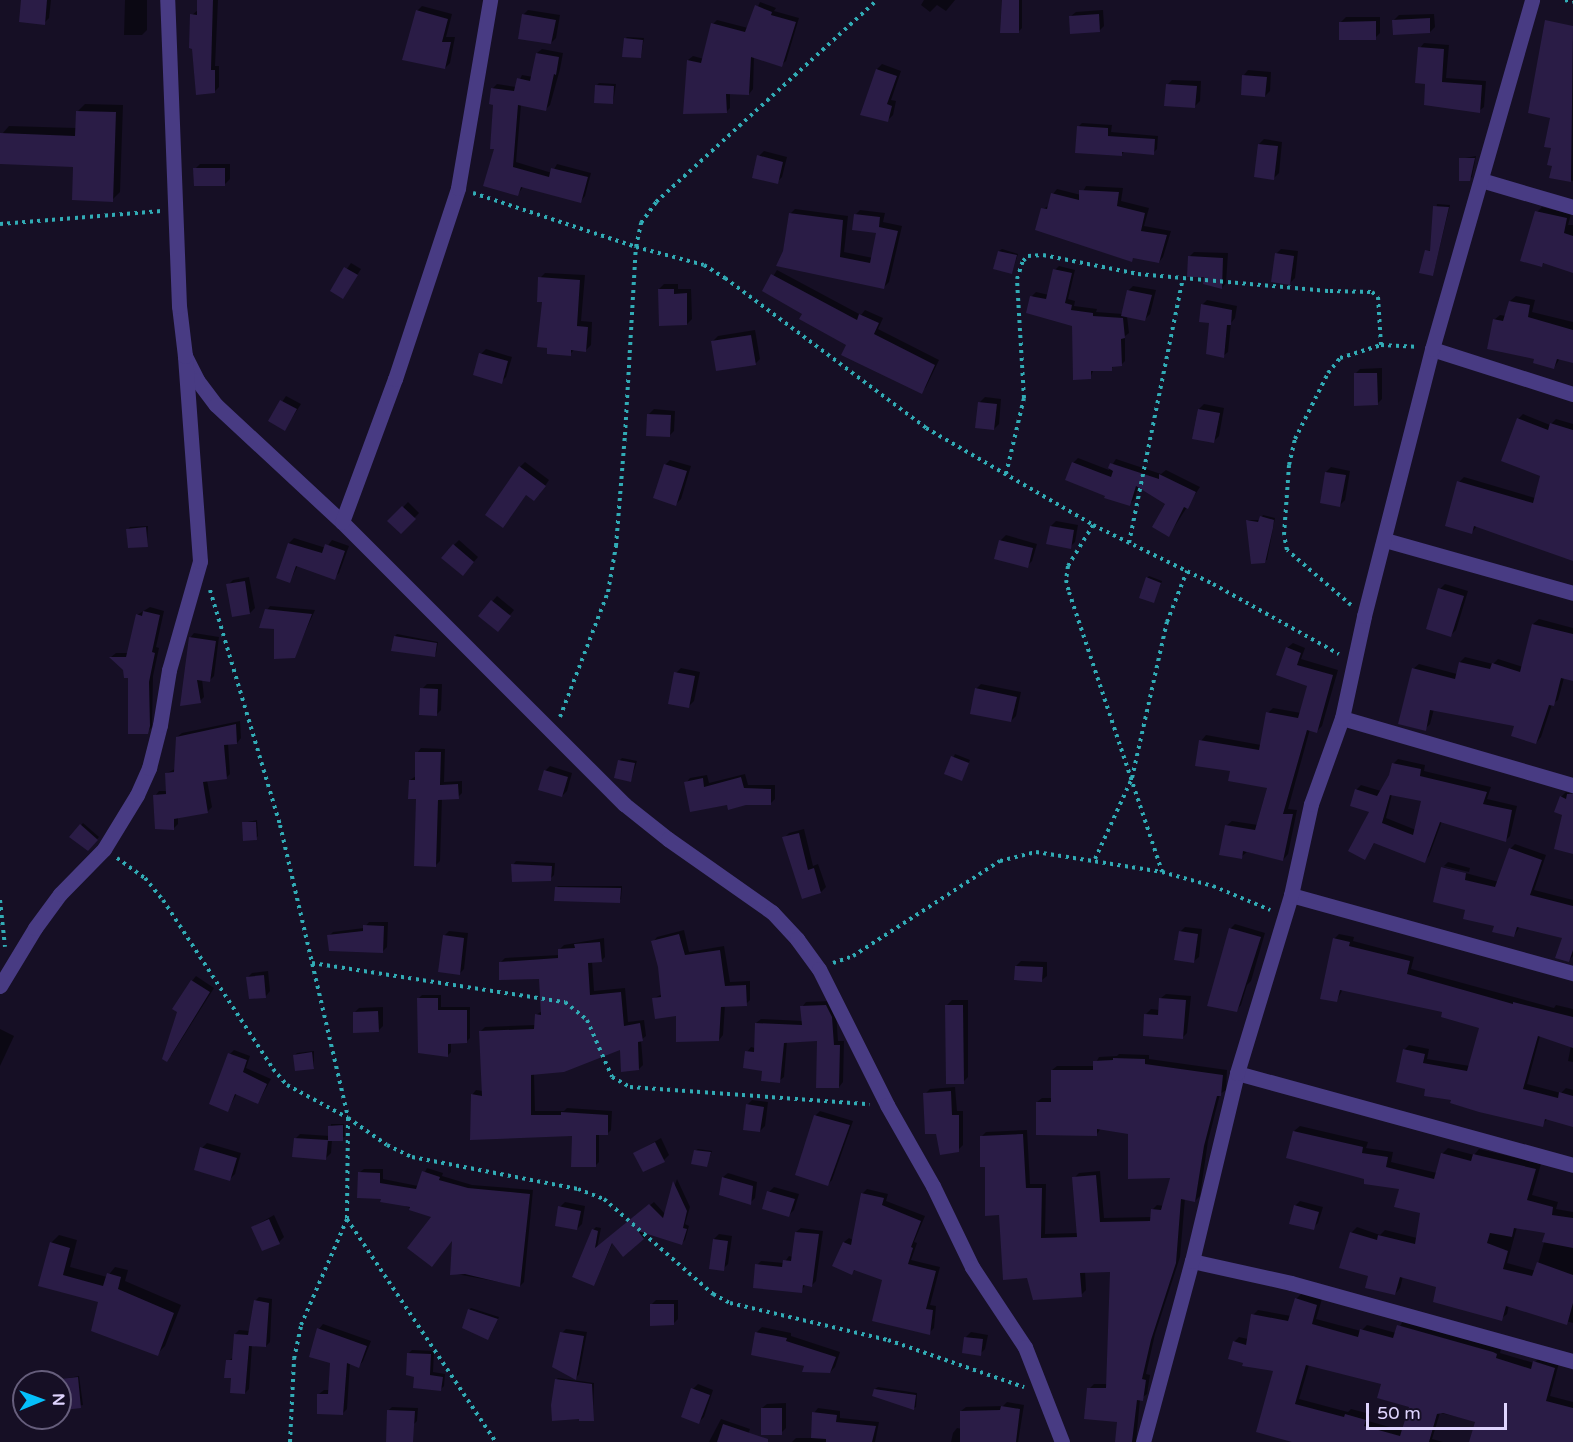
<!DOCTYPE html>
<html>
<head>
<meta charset="utf-8">
<style>
  body { margin:0 }
  #map { position:relative; width:1573px; height:1442px; overflow:hidden; background:#160f25; font-family:"Varela Round",sans-serif }
  div>[style] { position:absolute }
  .shadow>* { inset:0; background:#0007 }
  .building>* { inset:0; background:#2a1c46 }
  .path>* { height:4px; margin-top:-2px; transform-origin:0; background:repeating-linear-gradient(90deg,#31abb5 0 3px,transparent 0 7.5px) }
  .minor>* { height:15px; margin:-7.5px; padding:0 7.5px; transform-origin:7.5px; border-radius:7.5px; background:#483b83 }
  span { translate:-50% -50%; white-space:nowrap; text-align:center; line-height:1.15; -webkit-text-stroke:4.5px #160f25; paint-order:stroke }
  .north { position:absolute; left:12px; top:1370px; width:60px; height:60px; box-sizing:border-box; background:#160f25; border:2px solid #665e7c; border-radius:50%; rotate:89deg; font-size:16px; font-weight:700; line-height:24px; text-align:center; color:#dfd4fe }
  .north::after { content:''; display:block; margin:auto; width:21px; height:27px; background:#05bffa; clip-path:polygon(50% 0,100% 100%,50% 72%,0 100%) }
  .scale { position:absolute; left:1366px; top:1403px; width:141px; height:27px; box-sizing:border-box; border:3px solid #dfd4fe; border-top:0; padding-left:8px; font-size:18px; line-height:21px; white-space:nowrap; color:#dfd4fe; -webkit-text-stroke:4px #160f25; paint-order:stroke }
</style>
</head>
<body>
<div id="map">
  <div class="shadow">
    <i style="clip-path:polygon(23px 0,51px 0,49px 18px,44px 23px)"></i>
    <i style="clip-path:polygon(125px 0,147px 0,147px 30px,142px 35px,124px 35px)"></i>
    <i style="clip-path:polygon(198px 0,218px 0,215px 66px,219px 66px,219px 87px,214px 92px,192px 15px,198px 10px)"></i>
    <i style="clip-path:polygon(924px 0,955px 0,946px 11px,937px 5px,930px 12px,921px 5px)"></i>
    <i style="clip-path:polygon(1003px 0,1022px 0,1022px 28px,1018px 32px)"></i>
    <i style="clip-path:polygon(760px 2px,776px 8px,774px 11px,799px 18px,786px 61px,781px 65px,754px 57px,753px 89px,749px 94px,730px 93px,730px 108px,726px 112px,685px 112px,688px 60px,693px 56px,704px 59px,713px 24px,717px 20px,748px 28px)"></i>
    <i style="clip-path:polygon(422px 6px,452px 14px,446px 37px,455px 37px,450px 63px,445px 68px,417px 11px)"></i>
    <i style="clip-path:polygon(528px 10px,560px 15px,556px 38px,551px 43px,523px 15px)"></i>
    <i style="clip-path:polygon(1103px 10px,1104px 26px,1099px 31px,1071px 16px,1076px 12px)"></i>
    <i style="clip-path:polygon(1434px 14px,1435px 27px,1430px 32px,1394px 20px,1399px 15px)"></i>
    <i style="clip-path:polygon(1346px 17px,1380px 17px,1380px 33px,1375px 38px,1341px 22px)"></i>
    <i style="clip-path:polygon(1548px 33px,1573px 41px,1573px 181px,1551px 177px,1553px 165px)"></i>
    <i style="clip-path:polygon(627px 37px,644px 38px,641px 57px,625px 39px)"></i>
    <i style="clip-path:polygon(1424px 43px,1449px 45px,1446px 78px,1486px 81px,1484px 107px,1479px 111px,1427px 82px,1420px 48px)"></i>
    <i style="clip-path:polygon(542px 49px,563px 53px,560px 69px,550px 105px,545px 110px,521px 105px,516px 162px,552px 173px,557px 164px,591px 173px,585px 196px,581px 201px,523px 187px,518px 194px,496px 148px,492px 89px,497px 84px,516px 87px,522px 75px,533px 77px,537px 53px)"></i>
    <i style="clip-path:polygon(882px 64px,901px 71px,891px 100px,896px 101px,893px 115px,888px 120px,877px 69px)"></i>
    <i style="clip-path:polygon(1248px 70px,1271px 72px,1270px 91px,1265px 96px,1244px 75px)"></i>
    <i style="clip-path:polygon(1172px 80px,1201px 81px,1200px 101px,1195px 106px,1167px 85px)"></i>
    <i style="clip-path:polygon(599px 83px,616px 84px,613px 103px,597px 85px)"></i>
    <i style="clip-path:polygon(85px 104px,123px 105px,120px 192px,112px 200px,75px 165px,2px 134px,9px 126px,76px 128px,77px 112px)"></i>
    <i style="clip-path:polygon(1082px 123px,1112px 125px,1111px 132px,1158px 136px,1157px 149px,1153px 153px,1125px 151px,1121px 155px,1078px 127px)"></i>
    <i style="clip-path:polygon(1264px 139px,1282px 142px,1279px 173px,1274px 178px,1259px 144px)"></i>
    <i style="clip-path:polygon(764px 151px,787px 157px,782px 177px,777px 182px,759px 156px)"></i>
    <i style="clip-path:polygon(1476px 156px,1472px 177px,1469px 179px,1460px 159px)"></i>
    <i style="clip-path:polygon(200px 164px,230px 164px,230px 179px,225px 184px,195px 169px)"></i>
    <i style="clip-path:polygon(1086px 186px,1123px 188px,1121px 201px,1149px 208px,1144px 226px,1171px 231px,1163px 257px,1159px 262px,1134px 257px,1131px 260px,1043px 209px,1050px 205px,1053px 194px,1057px 189px,1081px 195px)"></i>
    <i style="clip-path:polygon(1437px 204px,1450px 205px,1433px 275px,1426px 251px,1431px 250px)"></i>
    <i style="clip-path:polygon(1542px 207px,1571px 214px,1568px 225px,1573px 225px,1573px 271px,1545px 262px,1542px 265px,1537px 212px)"></i>
    <i style="clip-path:polygon(795px 209px,848px 216px,844px 252px,873px 258px,878px 232px,855px 215px,860px 210px,885px 213px,883px 222px,902px 226px,889px 282px,884px 287px,785px 252px,790px 214px)"></i>
    <i style="clip-path:polygon(1002px 249px,1018px 254px,1012px 273px,999px 251px)"></i>
    <i style="clip-path:polygon(1281px 249px,1298px 251px,1295px 278px,1290px 283px,1276px 254px)"></i>
    <i style="clip-path:polygon(1194px 252px,1228px 253px,1226px 283px,1222px 288px,1206px 276px,1189px 257px)"></i>
    <i style="clip-path:polygon(351px 263px,361px 269px,343px 297px,332px 290px)"></i>
    <i style="clip-path:polygon(1059px 266px,1075px 270px,1068px 299px,1075px 301px,1074px 306px,1097px 309px,1096px 312px,1123px 314px,1128px 291px,1133px 286px,1156px 290px,1150px 314px,1145px 319px,1127px 316px,1129px 333px,1125px 336px,1125px 361px,1121px 365px,1115px 365px,1111px 369px,1094px 369px,1090px 378px,1074px 324px,1032px 296px,1036px 292px,1049px 295px,1055px 270px)"></i>
    <i style="clip-path:polygon(777px 270px,861px 315px,865px 310px,883px 318px,878px 329px,939px 360px,926px 387px,921px 392px,804px 313px,764px 291px)"></i>
    <i style="clip-path:polygon(545px 273px,585px 275px,581px 321px,592px 322px,591px 345px,586px 350px,575px 349px,570px 354px,543px 301px,540px 278px)"></i>
    <i style="clip-path:polygon(664px 284px,678px 284px,678px 289px,691px 289px,692px 319px,687px 324px,659px 289px)"></i>
    <i style="clip-path:polygon(1516px 296px,1535px 300px,1532px 312px,1573px 322px,1573px 361px,1560px 358px,1554px 368px,1536px 357px,1494px 320px,1500px 315px,1506px 316px,1510px 301px)"></i>
    <i style="clip-path:polygon(1207px 300px,1237px 306px,1235px 318px,1231px 323px,1228px 352px,1223px 356px,1202px 305px)"></i>
    <i style="clip-path:polygon(755px 330px,760px 359px,755px 364px,713px 341px,718px 336px)"></i>
    <i style="clip-path:polygon(486px 349px,512px 357px,506px 377px,501px 382px,481px 354px)"></i>
    <i style="clip-path:polygon(1382px 368px,1382px 399px,1377px 404px,1355px 374px,1360px 369px)"></i>
    <i style="clip-path:polygon(286px 396px,301px 404px,285px 429px,270px 420px)"></i>
    <i style="clip-path:polygon(985px 397px,1001px 399px,999px 424px,994px 429px,980px 402px)"></i>
    <i style="clip-path:polygon(1204px 404px,1224px 408px,1219px 436px,1214px 441px,1199px 409px)"></i>
    <i style="clip-path:polygon(654px 409px,675px 411px,674px 431px,669px 436px,649px 414px)"></i>
    <i style="clip-path:polygon(1523px 414px,1550px 425px,1556px 419px,1573px 424px,1573px 560px,1477px 526px,1472px 532px,1459px 482px,1464px 477px,1535px 498px,1542px 475px,1518px 419px)"></i>
    <i style="clip-path:polygon(1078px 458px,1109px 470px,1116px 459px,1161px 474px,1166px 470px,1200px 487px,1169px 535px,1167px 504px,1139px 486px,1134px 500px,1129px 504px,1073px 463px)"></i>
    <i style="clip-path:polygon(670px 460px,691px 466px,681px 499px,676px 504px,665px 465px)"></i>
    <i style="clip-path:polygon(525px 462px,549px 480px,539px 495px,520px 467px)"></i>
    <i style="clip-path:polygon(1331px 467px,1350px 471px,1345px 500px,1340px 505px,1326px 472px)"></i>
    <i style="clip-path:polygon(408px 502px,419px 513px,401px 532px,390px 521px)"></i>
    <i style="clip-path:polygon(1263px 515px,1275px 518px,1267px 560px,1252px 563px,1248px 520px,1260px 520px)"></i>
    <i style="clip-path:polygon(1056px 521px,1078px 525px,1075px 542px,1070px 547px,1051px 526px)"></i>
    <i style="clip-path:polygon(148px 526px,147px 545px,128px 529px,130px 527px)"></i>
    <i style="clip-path:polygon(1006px 535px,1037px 544px,1032px 561px,1027px 566px,996px 558px,1001px 540px)"></i>
    <i style="clip-path:polygon(294px 538px,326px 548px,332px 540px,349px 546px,339px 573px,334px 578px,298px 565px,290px 581px,289px 543px)"></i>
    <i style="clip-path:polygon(459px 540px,478px 557px,467px 570px,454px 545px)"></i>
    <i style="clip-path:polygon(1149px 576px,1162px 581px,1154px 601px,1147px 578px)"></i>
    <i style="clip-path:polygon(249px 577px,255px 608px,250px 613px,228px 585px,233px 580px)"></i>
    <i style="clip-path:polygon(1445px 584px,1468px 591px,1456px 630px,1451px 635px,1440px 589px)"></i>
    <i style="clip-path:polygon(497px 596px,514px 610px,502px 625px,480px 616px)"></i>
    <i style="clip-path:polygon(270px 606px,315px 610px,294px 657px,275px 628px,267px 610px)"></i>
    <i style="clip-path:polygon(150px 607px,164px 611px,156px 647px,159px 648px,153px 676px,152px 727px,147px 732px,129px 676px,111px 657px,116px 653px,129px 653px,137px 615px)"></i>
    <i style="clip-path:polygon(1539px 619px,1573px 628px,1573px 680px,1564px 678px,1558px 700px,1552px 704px,1541px 737px,1536px 743px,1516px 725px,1434px 709px,1430px 724px,1425px 729px,1413px 669px,1419px 664px,1457px 674px,1460px 662px,1465px 657px,1493px 664px,1498px 659px,1523px 667px,1533px 624px)"></i>
    <i style="clip-path:polygon(194px 633px,219px 637px,214px 676px,210px 680px,202px 679px,204px 697px,200px 701px,190px 638px)"></i>
    <i style="clip-path:polygon(397px 634px,438px 642px,436px 654px,434px 656px,395px 636px)"></i>
    <i style="clip-path:polygon(1293px 643px,1305px 648px,1301px 659px,1338px 670px,1322px 726px,1317px 731px,1310px 729px,1288px 809px,1297px 810px,1288px 854px,1283px 860px,1247px 852px,1241px 857px,1226px 826px,1232px 821px,1258px 825px,1269px 787px,1232px 770px,1201px 741px,1206px 735px,1261px 745px,1268px 713px,1273px 708px,1301px 713px,1309px 685px,1278px 674px,1287px 648px)"></i>
    <i style="clip-path:polygon(681px 668px,700px 672px,694px 701px,689px 706px,676px 673px)"></i>
    <i style="clip-path:polygon(427px 684px,442px 684px,441px 710px,436px 715px,422px 689px)"></i>
    <i style="clip-path:polygon(981px 684px,1021px 692px,1016px 716px,1011px 721px,976px 689px)"></i>
    <i style="clip-path:polygon(240px 721px,241px 738px,237px 743px,228px 743px,230px 774px,226px 778px,207px 780px,212px 807px,207px 812px,178px 817px,178px 824px,174px 828px,155px 796px,159px 791px,167px 791px,167px 773px,175px 769px,177px 737px,182px 733px)"></i>
    <i style="clip-path:polygon(421px 748px,445px 749px,444px 782px,462px 781px,462px 793px,458px 797px,442px 798px,440px 861px,436px 865px,410px 780px,416px 776px,417px 753px)"></i>
    <i style="clip-path:polygon(955px 754px,970px 760px,961px 780px,946px 773px)"></i>
    <i style="clip-path:polygon(622px 758px,637px 761px,631px 780px,620px 760px)"></i>
    <i style="clip-path:polygon(evenodd,1398px 759px,1425px 765px,1424px 771px,1491px 787px,1487px 799px,1517px 806px,1510px 836px,1505px 841px,1442px 821px,1429px 856px,1424px 861px,1375px 842px,1364px 859px,1371px 811px,1356px 790px,1361px 785px,1381px 791px,1390px 776px,1393px 764px,1398px 759px,1392px 794px,1422px 800px,1416px 830px,1386px 818px,1392px 794px)"></i>
    <i style="clip-path:polygon(550px 766px,572px 773px,567px 791px,562px 796px,545px 771px)"></i>
    <i style="clip-path:polygon(745px 774px,748px 785px,775px 785px,775px 799px,771px 803px,728px 803px,686px 783px,690px 778px,707px 775px,709px 783px)"></i>
    <i style="clip-path:polygon(1566px 792px,1573px 795px,1573px 853px,1561px 797px)"></i>
    <i style="clip-path:polygon(257px 820px,258px 836px,256px 838px,243px 823px)"></i>
    <i style="clip-path:polygon(83px 823px,99px 837px,88px 849px,71px 837px)"></i>
    <i style="clip-path:polygon(804px 829px,813px 866px,818px 864px,826px 887px,821px 892px,803px 897px,784px 838px,789px 833px)"></i>
    <i style="clip-path:polygon(1515px 844px,1546px 855px,1534px 890px,1573px 900px,1573px 956px,1569px 960px,1564px 937px,1520px 926px,1514px 936px,1467px 909px,1443px 867px,1499px 882px,1510px 849px)"></i>
    <i style="clip-path:polygon(516px 861px,555px 863px,554px 875px,550px 879px,513px 865px)"></i>
    <i style="clip-path:polygon(1448px 862px,1470px 868px,1469px 872px,1444px 866px)"></i>
    <i style="clip-path:polygon(558px 886px,622px 886px,621px 899px,619px 901px,556px 888px)"></i>
    <i style="clip-path:polygon(369px 922px,388px 922px,387px 947px,383px 951px,329px 936px,333px 932px,364px 928px)"></i>
    <i style="clip-path:polygon(1235px 924px,1265px 933px,1251px 981px,1247px 985px,1241px 1005px,1237px 1010px,1230px 929px)"></i>
    <i style="clip-path:polygon(1185px 927px,1202px 929px,1199px 957px,1194px 961px,1180px 932px)"></i>
    <i style="clip-path:polygon(684px 930px,689px 952px,724px 946px,730px 982px,750px 981px,750px 1000px,746px 1004px,725px 1005px,723px 1035px,719px 1040px,653px 999px,662px 994px,659px 967px,653px 942px,657px 937px)"></i>
    <i style="clip-path:polygon(449px 931px,468px 933px,464px 969px,459px 974px,444px 936px)"></i>
    <i style="clip-path:polygon(1339px 934px,1354px 937px,1353px 941px,1414px 957px,1411px 969px,1554px 1008px,1556px 1005px,1573px 1009px,1573px 1062px,1568px 1061px,1571px 1046px,1540px 1036px,1527px 1084px,1561px 1093px,1566px 1088px,1573px 1090px,1573px 1125px,1548px 1118px,1542px 1125px,1453px 1099px,1404px 1050px,1409px 1045px,1429px 1049px,1427px 1059px,1470px 1066px,1481px 1027px,1444px 1010px,1343px 989px,1337px 1000px,1334px 939px)"></i>
    <i style="clip-path:polygon(604px 938px,605px 957px,601px 961px,592px 961px,594px 991px,625px 988px,628px 1022px,644px 1020px,646px 1036px,641px 1040px,643px 1065px,639px 1069px,621px 1048px,534px 1074px,535px 1111px,564px 1111px,567px 1108px,612px 1111px,611px 1130px,607px 1134px,599px 1134px,599px 1162px,595px 1166px,573px 1135px,472px 1095px,476px 1090px,483px 1091px,481px 1031px,485px 1027px,536px 1025px,536px 1015px,542px 1011px,541px 978px,501px 962px,505px 958px,560px 955px,560px 949px,564px 945px)"></i>
    <i style="clip-path:polygon(1021px 961px,1047px 962px,1047px 976px,1042px 980px,1016px 966px)"></i>
    <i style="clip-path:polygon(268px 971px,270px 991px,266px 996px,247px 978px,252px 973px)"></i>
    <i style="clip-path:polygon(196px 976px,214px 988px,171px 1056px,192px 981px)"></i>
    <i style="clip-path:polygon(1166px 994px,1191px 996px,1187px 1033px,1182px 1038px,1146px 1014px,1151px 1009px,1160px 1010px,1161px 998px)"></i>
    <i style="clip-path:polygon(422px 995px,441px 995px,441px 1007px,470px 1007px,470px 1038px,466px 1042px,451px 1042px,451px 1052px,447px 1056px,418px 999px)"></i>
    <i style="clip-path:polygon(952px 1000px,968px 1000px,968px 1077px,963px 1082px,947px 1005px)"></i>
    <i style="clip-path:polygon(831px 1001px,836px 1012px,838px 1041px,844px 1041px,843px 1082px,839px 1087px,819px 1039px,787px 1041px,784px 1077px,779px 1081px,747px 1052px,751px 1047px,755px 1048px,756px 1023px,761px 1019px,803px 1021px,802px 1007px,806px 1002px)"></i>
    <i style="clip-path:polygon(383px 1007px,383px 1026px,378px 1031px,354px 1013px,359px 1008px)"></i>
    <i style="clip-path:polygon(0 1029px,14px 1036px,0 1066px)"></i>
    <i style="clip-path:polygon(234px 1050px,250px 1056px,246px 1068px,271px 1079px,258px 1103px,237px 1093px,228px 1110px,230px 1054px)"></i>
    <i style="clip-path:polygon(314px 1051px,314px 1068px,295px 1055px,297px 1053px)"></i>
    <i style="clip-path:polygon(1119px 1054px,1149px 1055px,1149px 1059px,1227px 1070px,1226px 1090px,1220px 1094px,1208px 1141px,1200px 1196px,1195px 1201px,1185px 1198px,1180px 1257px,1155px 1334px,1146px 1374px,1150px 1375px,1147px 1394px,1140px 1399px,1136px 1442px,1117px 1442px,1119px 1421px,1089px 1389px,1094px 1384px,1107px 1384px,1112px 1271px,1085px 1271px,1086px 1290px,1081px 1295px,1028px 1276px,1000px 1214px,981px 1137px,986px 1132px,1027px 1130px,1030px 1184px,1046px 1184px,1045px 1234px,1078px 1233px,1074px 1178px,1079px 1173px,1100px 1171px,1104px 1218px,1151px 1217px,1152px 1210px,1157px 1205px,1164px 1206px,1172px 1176px,1129px 1133px,1101px 1128px,1097px 1134px,1037px 1102px,1042px 1098px,1052px 1098px,1052px 1070px,1057px 1066px,1094px 1066px,1099px 1057px,1117px 1056px)"></i>
    <i style="clip-path:polygon(955px 1087px,957px 1111px,963px 1111px,963px 1145px,958px 1150px,925px 1094px,930px 1089px)"></i>
    <i style="clip-path:polygon(752px 1100px,768px 1102px,765px 1126px,760px 1131px,747px 1105px)"></i>
    <i style="clip-path:polygon(820px 1111px,853px 1121px,832px 1180px,828px 1184px,797px 1174px,816px 1115px)"></i>
    <i style="clip-path:polygon(331px 1124px,344px 1124px,345px 1137px,332px 1140px,331px 1153px,326px 1158px,295px 1139px,300px 1134px,330px 1136px)"></i>
    <i style="clip-path:polygon(evenodd,1300px 1126px,1368px 1142px,1366px 1148px,1393px 1152px,1391px 1162px,1437px 1173px,1443px 1153px,1448px 1148px,1474px 1155px,1479px 1149px,1541px 1164px,1532px 1195px,1558px 1202px,1556px 1209px,1573px 1212px,1573px 1323px,1509px 1305px,1507px 1314px,1501px 1319px,1438px 1286px,1403px 1276px,1400px 1288px,1395px 1294px,1369px 1275px,1351px 1233px,1357px 1227px,1380px 1235px,1385px 1230px,1417px 1238px,1422px 1212px,1400px 1188px,1366px 1178px,1294px 1131px,1300px 1126px,1517px 1227px,1547px 1232px,1536px 1271px,1507px 1263px,1517px 1227px)"></i>
    <i style="clip-path:polygon(661px 1138px,669px 1155px,664px 1160px,635px 1153px)"></i>
    <i style="clip-path:polygon(207px 1143px,241px 1153px,235px 1174px,230px 1179px,202px 1148px)"></i>
    <i style="clip-path:polygon(698px 1149px,712px 1151px,706px 1166px,695px 1151px)"></i>
    <i style="clip-path:polygon(427px 1168px,443px 1173px,442px 1176px,472px 1185px,533px 1190px,524px 1282px,520px 1286px,451px 1273px,453px 1238px,433px 1217px,382px 1197px,360px 1172px,364px 1169px,383px 1169px,383px 1179px,418px 1186px)"></i>
    <i style="clip-path:polygon(728px 1173px,757px 1182px,755px 1198px,750px 1203px,723px 1177px)"></i>
    <i style="clip-path:polygon(677px 1179px,690px 1207px,685px 1224px,689px 1226px,685px 1240px,682px 1243px,644px 1231px,646px 1235px,643px 1238px,613px 1242px,594px 1285px,593px 1230px,596px 1227px,601px 1228px,597px 1248px,654px 1202px,665px 1214px)"></i>
    <i style="clip-path:polygon(774px 1187px,799px 1194px,794px 1210px,789px 1215px,769px 1192px)"></i>
    <i style="clip-path:polygon(867px 1189px,888px 1194px,886px 1201px,925px 1216px,914px 1242px,917px 1243px,911px 1260px,940px 1267px,930px 1305px,936px 1306px,934px 1328px,929px 1333px,884px 1279px,856px 1269px,852px 1273px,844px 1242px,849px 1238px,853px 1240px,862px 1194px)"></i>
    <i style="clip-path:polygon(1300px 1201px,1323px 1207px,1318px 1223px,1313px 1228px,1295px 1206px)"></i>
    <i style="clip-path:polygon(565px 1202px,585px 1206px,582px 1224px,577px 1229px,560px 1207px)"></i>
    <i style="clip-path:polygon(274px 1215px,284px 1237px,279px 1242px,253px 1227px)"></i>
    <i style="clip-path:polygon(801px 1228px,823px 1231px,816px 1281px,812px 1285px,806px 1284px,801px 1291px,757px 1265px,761px 1261px,784px 1263px,789px 1256px,793px 1257px,796px 1232px)"></i>
    <i style="clip-path:polygon(719px 1234px,732px 1236px,728px 1264px,723px 1269px,714px 1239px)"></i>
    <i style="clip-path:polygon(59px 1235px,77px 1240px,70px 1267px,107px 1277px,115px 1267px,128px 1270px,125px 1281px,181px 1305px,165px 1346px,157px 1354px,99px 1301px,40px 1284px,51px 1243px)"></i>
    <i style="clip-path:polygon(evenodd,1302px 1293px,1322px 1299px,1316px 1319px,1361px 1331px,1367px 1325px,1396px 1333px,1403px 1321px,1501px 1349px,1500px 1353px,1534px 1363px,1540px 1357px,1559px 1363px,1550px 1396px,1573px 1402px,1573px 1434px,1532px 1442px,1471px 1442px,1477px 1421px,1440px 1413px,1432px 1439px,1443px 1442px,1297px 1442px,1275px 1370px,1234px 1342px,1239px 1337px,1248px 1339px,1253px 1315px,1258px 1310px,1291px 1316px,1296px 1299px,1302px 1293px,1309px 1365px,1383px 1382px,1411px 1406px,1404px 1431px,1368px 1421px,1370px 1414px,1351px 1409px,1348px 1412px,1299px 1399px,1309px 1365px)"></i>
    <i style="clip-path:polygon(259px 1297px,272px 1299px,270px 1342px,266px 1346px,252px 1345px,249px 1389px,245px 1393px,233px 1377px,228px 1361px,234px 1357px,235px 1334px,239px 1330px,250px 1331px,255px 1301px)"></i>
    <i style="clip-path:polygon(656px 1300px,678px 1300px,678px 1319px,673px 1324px,651px 1305px)"></i>
    <i style="clip-path:polygon(471px 1308px,499px 1317px,490px 1336px,469px 1310px)"></i>
    <i style="clip-path:polygon(323px 1324px,371px 1341px,363px 1361px,359px 1366px,350px 1363px,347px 1409px,343px 1413px,319px 1394px,324px 1390px,330px 1390px,331px 1362px,311px 1356px,319px 1329px)"></i>
    <i style="clip-path:polygon(762px 1327px,791px 1333px,791px 1336px,840px 1352px,835px 1367px,830px 1372px,753px 1354px,757px 1332px)"></i>
    <i style="clip-path:polygon(566px 1329px,587px 1332px,579px 1374px,576px 1378px,562px 1333px)"></i>
    <i style="clip-path:polygon(971px 1332px,988px 1335px,985px 1349px,980px 1354px,966px 1337px)"></i>
    <i style="clip-path:polygon(412px 1350px,434px 1351px,433px 1372px,445px 1374px,444px 1386px,441px 1389px,416px 1375px,408px 1354px)"></i>
    <i style="clip-path:polygon(79px 1376px,83px 1405px,60px 1409px,60px 1382px,57px 1380px)"></i>
    <i style="clip-path:polygon(558px 1378px,594px 1383px,593px 1419px,556px 1380px)"></i>
    <i style="clip-path:polygon(698px 1384px,713px 1390px,704px 1417px,699px 1422px,693px 1389px)"></i>
    <i style="clip-path:polygon(878px 1387px,917px 1393px,916px 1407px,914px 1408px,875px 1389px)"></i>
    <i style="clip-path:polygon(1007px 1402px,1024px 1405px,1018px 1442px,951px 1442px,953px 1433px,957px 1428px,962px 1429px,961px 1411px,966px 1407px,1003px 1406px)"></i>
    <i style="clip-path:polygon(786px 1403px,786px 1428px,781px 1433px,762px 1408px,767px 1404px)"></i>
    <i style="clip-path:polygon(392px 1407px,418px 1408px,417px 1421px,413px 1425px,389px 1410px)"></i>
    <i style="clip-path:polygon(818px 1408px,840px 1411px,840px 1418px,879px 1422px,875px 1442px,792px 1442px,796px 1438px,812px 1438px,814px 1413px)"></i>
    <i style="clip-path:polygon(721px 1419px,750px 1429px,745px 1442px,709px 1442px)"></i>
  </div>
  <div class="building">
    <i style="clip-path:polygon(21px 0,47px 0,45px 25px,19px 22px)"></i>
    <i style="clip-path:polygon(197px 0,213px 0,211px 70px,215px 70px,215px 93px,196px 95px,192px 49px,189px 48px,190px 14px,197px 15px)"></i>
    <i style="clip-path:polygon(1002px 0,1019px 0,1019px 33px,1000px 33px)"></i>
    <i style="clip-path:polygon(755px 5px,772px 12px,771px 15px,796px 22px,782px 67px,751px 57px,749px 95px,726px 94px,727px 113px,683px 114px,687px 60px,701px 63px,711px 23px,745px 32px)"></i>
    <i style="clip-path:polygon(416px 10px,448px 19px,442px 42px,451px 42px,445px 69px,402px 60px)"></i>
    <i style="clip-path:polygon(522px 14px,556px 20px,551px 44px,518px 39px)"></i>
    <i style="clip-path:polygon(1099px 14px,1100px 32px,1070px 34px,1069px 16px)"></i>
    <i style="clip-path:polygon(1430px 18px,1430px 33px,1393px 35px,1392px 20px)"></i>
    <i style="clip-path:polygon(1545px 20px,1573px 26px,1571px 182px,1549px 178px,1552px 166px,1547px 165px,1551px 148px,1544px 147px,1550px 118px,1528px 113px)"></i>
    <i style="clip-path:polygon(1376px 21px,1376px 40px,1339px 40px,1339px 22px)"></i>
    <i style="clip-path:polygon(624px 38px,643px 40px,641px 58px,622px 57px)"></i>
    <i style="clip-path:polygon(1418px 47px,1444px 49px,1442px 82px,1482px 85px,1480px 113px,1424px 105px,1425px 84px,1415px 83px)"></i>
    <i style="clip-path:polygon(536px 53px,559px 57px,556px 75px,554px 74px,546px 111px,518px 105px,513px 167px,549px 177px,551px 168px,588px 177px,581px 203px,521px 187px,518px 196px,483px 186px,494px 149px,490px 149px,493px 105px,489px 104px,491px 88px,514px 91px,517px 78px,530px 81px)"></i>
    <i style="clip-path:polygon(876px 69px,897px 76px,887px 104px,892px 106px,888px 122px,860px 115px)"></i>
    <i style="clip-path:polygon(1242px 75px,1267px 77px,1265px 97px,1241px 95px)"></i>
    <i style="clip-path:polygon(1166px 84px,1197px 86px,1195px 108px,1164px 106px)"></i>
    <i style="clip-path:polygon(595px 85px,614px 86px,613px 104px,594px 103px)"></i>
    <i style="clip-path:polygon(76px 111px,116px 112px,113px 202px,72px 200px,73px 167px,0 164px,0 133px,75px 136px)"></i>
    <i style="clip-path:polygon(1077px 126px,1108px 128px,1108px 136px,1155px 139px,1154px 155px,1122px 152px,1122px 156px,1075px 153px)"></i>
    <i style="clip-path:polygon(1258px 144px,1278px 146px,1274px 180px,1254px 177px)"></i>
    <i style="clip-path:polygon(757px 155px,783px 162px,778px 184px,752px 178px)"></i>
    <i style="clip-path:polygon(1459px 158px,1475px 158px,1470px 181px,1459px 181px)"></i>
    <i style="clip-path:polygon(193px 168px,225px 168px,225px 186px,194px 186px)"></i>
    <i style="clip-path:polygon(1079px 190px,1119px 192px,1117px 206px,1145px 213px,1141px 231px,1167px 235px,1159px 263px,1133px 258px,1132px 262px,1035px 230px,1041px 208px,1047px 209px,1051px 193px,1079px 200px)"></i>
    <i style="clip-path:polygon(1433px 206px,1449px 207px,1433px 276px,1419px 273px,1425px 250px,1430px 251px)"></i>
    <i style="clip-path:polygon(1535px 211px,1567px 218px,1564px 233px,1573px 236px,1573px 273px,1543px 263px,1542px 267px,1520px 261px)"></i>
    <i style="clip-path:polygon(789px 213px,843px 220px,840px 257px,870px 263px,876px 233px,852px 230px,854px 214px,880px 217px,879px 227px,898px 231px,884px 289px,776px 266px,783px 251px)"></i>
    <i style="clip-path:polygon(998px 251px,1017px 255px,1012px 274px,993px 269px)"></i>
    <i style="clip-path:polygon(1275px 253px,1294px 256px,1290px 285px,1271px 282px)"></i>
    <i style="clip-path:polygon(1188px 256px,1223px 258px,1222px 289px,1203px 284px,1204px 277px,1187px 277px)"></i>
    <i style="clip-path:polygon(344px 267px,358px 275px,343px 299px,330px 291px)"></i>
    <i style="clip-path:polygon(1053px 269px,1072px 273px,1065px 303px,1072px 305px,1071px 310px,1093px 313px,1093px 316px,1123px 318px,1125px 338px,1121px 339px,1122px 366px,1112px 367px,1112px 371px,1091px 371px,1091px 379px,1073px 380px,1072px 326px,1026px 313px,1030px 296px,1046px 299px)"></i>
    <i style="clip-path:polygon(771px 274px,857px 320px,859px 314px,879px 323px,874px 334px,935px 365px,922px 394px,841px 355px,846px 345px,799px 319px,802px 314px,762px 291px)"></i>
    <i style="clip-path:polygon(538px 277px,580px 280px,577px 326px,588px 327px,586px 352px,571px 350px,571px 356px,547px 354px,547px 348px,537px 347px,542px 302px,537px 302px)"></i>
    <i style="clip-path:polygon(658px 289px,674px 289px,674px 294px,687px 293px,687px 325px,659px 326px)"></i>
    <i style="clip-path:polygon(1127px 290px,1152px 295px,1145px 321px,1121px 316px)"></i>
    <i style="clip-path:polygon(1509px 301px,1530px 305px,1528px 317px,1573px 330px,1573px 363px,1557px 359px,1554px 369px,1533px 363px,1534px 359px,1487px 349px,1493px 319px,1503px 321px)"></i>
    <i style="clip-path:polygon(1201px 304px,1232px 310px,1231px 325px,1227px 325px,1224px 358px,1206px 354px,1209px 323px,1199px 322px)"></i>
    <i style="clip-path:polygon(751px 335px,756px 365px,716px 371px,711px 341px)"></i>
    <i style="clip-path:polygon(479px 353px,508px 361px,502px 384px,473px 375px)"></i>
    <i style="clip-path:polygon(1354px 373px,1377px 373px,1378px 405px,1354px 406px)"></i>
    <i style="clip-path:polygon(280px 400px,297px 409px,285px 431px,268px 421px)"></i>
    <i style="clip-path:polygon(978px 402px,997px 404px,994px 430px,975px 428px)"></i>
    <i style="clip-path:polygon(1198px 409px,1220px 413px,1214px 443px,1192px 439px)"></i>
    <i style="clip-path:polygon(647px 414px,671px 415px,670px 437px,646px 436px)"></i>
    <i style="clip-path:polygon(1517px 418px,1548px 430px,1550px 423px,1573px 430px,1573px 561px,1474px 526px,1472px 534px,1445px 526px,1457px 481px,1533px 503px,1540px 476px,1501px 461px)"></i>
    <i style="clip-path:polygon(1072px 462px,1111px 477px,1113px 471px,1108px 468px,1110px 463px,1159px 479px,1159px 474px,1196px 492px,1188px 509px,1184px 507px,1169px 537px,1152px 527px,1165px 504px,1136px 486px,1130px 506px,1104px 498px,1105px 496px,1065px 480px)"></i>
    <i style="clip-path:polygon(664px 464px,687px 471px,676px 506px,653px 498px)"></i>
    <i style="clip-path:polygon(519px 466px,546px 486px,534px 501px,526px 495px,503px 528px,485px 515px)"></i>
    <i style="clip-path:polygon(1325px 472px,1346px 475px,1340px 507px,1320px 503px)"></i>
    <i style="clip-path:polygon(402px 506px,416px 519px,401px 534px,387px 521px)"></i>
    <i style="clip-path:polygon(1260px 516px,1274px 520px,1273px 528px,1265px 563px,1251px 564px,1246px 520px,1258px 522px)"></i>
    <i style="clip-path:polygon(1050px 526px,1074px 530px,1071px 549px,1046px 544px)"></i>
    <i style="clip-path:polygon(146px 527px,148px 547px,128px 548px,126px 529px)"></i>
    <i style="clip-path:polygon(999px 540px,1033px 548px,1028px 568px,994px 559px)"></i>
    <i style="clip-path:polygon(288px 543px,322px 553px,325px 544px,345px 551px,335px 580px,296px 566px,290px 583px,276px 578px)"></i>
    <i style="clip-path:polygon(453px 544px,474px 562px,463px 576px,441px 558px)"></i>
    <i style="clip-path:polygon(1146px 577px,1161px 583px,1154px 603px,1139px 598px)"></i>
    <i style="clip-path:polygon(245px 581px,250px 614px,232px 617px,226px 584px)"></i>
    <i style="clip-path:polygon(1438px 588px,1464px 596px,1451px 637px,1426px 629px)"></i>
    <i style="clip-path:polygon(491px 600px,511px 616px,498px 632px,478px 616px)"></i>
    <i style="clip-path:polygon(265px 609px,312px 614px,295px 658px,274px 659px,274px 629px,259px 628px)"></i>
    <i style="clip-path:polygon(143px 611px,160px 615px,152px 652px,155px 653px,149px 682px,150px 726px,148px 734px,128px 734px,128px 678px,124px 678px,123px 670px,109px 657px,126px 657px,136px 614px,142px 616px)"></i>
    <i style="clip-path:polygon(1532px 624px,1573px 634px,1573px 681px,1561px 678px,1554px 706px,1549px 705px,1536px 744px,1511px 736px,1514px 726px,1430px 710px,1426px 731px,1398px 724px,1412px 668px,1455px 679px,1459px 662px,1490px 669px,1492px 663px,1520px 672px)"></i>
    <i style="clip-path:polygon(394px 636px,437px 643px,435px 657px,391px 651px)"></i>
    <i style="clip-path:polygon(189px 637px,216px 641px,210px 682px,197px 680px,201px 703px,180px 706px)"></i>
    <i style="clip-path:polygon(1286px 647px,1301px 653px,1297px 665px,1333px 675px,1317px 733px,1307px 730px,1283px 814px,1293px 814px,1283px 861px,1243px 851px,1242px 859px,1219px 855px,1225px 825px,1255px 830px,1267px 788px,1228px 781px,1230px 771px,1195px 766px,1199px 740px,1259px 750px,1266px 712px,1298px 718px,1307px 686px,1276px 675px)"></i>
    <i style="clip-path:polygon(674px 672px,695px 676px,689px 708px,668px 704px)"></i>
    <i style="clip-path:polygon(420px 688px,438px 689px,437px 716px,419px 715px)"></i>
    <i style="clip-path:polygon(975px 688px,1017px 697px,1011px 722px,970px 714px)"></i>
    <i style="clip-path:polygon(236px 724px,237px 744px,224px 745px,227px 779px,203px 782px,208px 813px,174px 819px,174px 830px,155px 829px,153px 795px,166px 794px,165px 773px,174px 772px,176px 737px)"></i>
    <i style="clip-path:polygon(415px 752px,441px 752px,440px 785px,458px 784px,459px 799px,438px 800px,436px 867px,414px 866px,416px 799px,408px 799px,409px 780px,415px 780px)"></i>
    <i style="clip-path:polygon(951px 756px,969px 763px,962px 781px,944px 774px)"></i>
    <i style="clip-path:polygon(618px 760px,635px 763px,631px 782px,614px 778px)"></i>
    <i style="clip-path:polygon(evenodd,1392px 763px,1421px 769px,1420px 776px,1487px 792px,1483px 804px,1512px 810px,1506px 842px,1440px 822px,1425px 863px,1374px 843px,1365px 860px,1348px 851px,1369px 812px,1350px 806px,1355px 789px,1377px 796px,1389px 775px,1392px 763px,1390px 795px,1421px 801px,1413px 835px,1382px 823px,1390px 795px)"></i>
    <i style="clip-path:polygon(544px 770px,568px 777px,562px 797px,538px 790px)"></i>
    <i style="clip-path:polygon(741px 777px,744px 788px,771px 789px,771px 805px,746px 805px,728px 810px,727px 805px,690px 812px,684px 782px,703px 778px,704px 787px)"></i>
    <i style="clip-path:polygon(1567px 794px,1573px 794px,1573px 854px,1554px 849px,1562px 815px,1554px 812px,1560px 796px,1566px 799px)"></i>
    <i style="clip-path:polygon(242px 822px,256px 822px,257px 840px,243px 841px)"></i>
    <i style="clip-path:polygon(80px 824px,98px 840px,88px 851px,69px 837px)"></i>
    <i style="clip-path:polygon(799px 833px,808px 870px,814px 868px,821px 893px,802px 899px,782px 837px)"></i>
    <i style="clip-path:polygon(1509px 848px,1542px 860px,1530px 895px,1573px 906px,1573px 950px,1569px 962px,1555px 958px,1562px 938px,1517px 927px,1514px 937px,1492px 932px,1494px 926px,1463px 919px,1465px 910px,1433px 902px,1441px 867px,1466px 873px,1465px 880px,1495px 887px)"></i>
    <i style="clip-path:polygon(511px 864px,552px 866px,551px 881px,512px 882px)"></i>
    <i style="clip-path:polygon(555px 887px,621px 888px,620px 903px,554px 901px)"></i>
    <i style="clip-path:polygon(363px 925px,384px 926px,383px 953px,329px 951px,327px 935px,363px 931px)"></i>
    <i style="clip-path:polygon(1229px 928px,1261px 937px,1237px 1012px,1207px 1006px)"></i>
    <i style="clip-path:polygon(1179px 931px,1198px 934px,1194px 963px,1174px 960px)"></i>
    <i style="clip-path:polygon(679px 934px,685px 955px,720px 950px,725px 986px,746px 985px,747px 1006px,721px 1007px,719px 1041px,676px 1042px,676px 1016px,655px 1019px,652px 998px,661px 997px,658px 967px,651px 941px)"></i>
    <i style="clip-path:polygon(443px 935px,464px 938px,460px 975px,438px 972px)"></i>
    <i style="clip-path:polygon(1333px 938px,1350px 942px,1349px 946px,1410px 961px,1407px 974px,1513px 1004px,1513px 1002px,1573px 1017px,1573px 1048px,1538px 1036px,1523px 1089px,1558px 1098px,1559px 1092px,1573px 1096px,1573px 1127px,1545px 1119px,1543px 1127px,1479px 1112px,1450px 1103px,1451px 1100px,1424px 1096px,1425px 1089px,1396px 1082px,1403px 1049px,1425px 1054px,1423px 1063px,1467px 1071px,1479px 1028px,1441px 1017px,1442px 1012px,1340px 990px,1337px 1002px,1320px 999px)"></i>
    <i style="clip-path:polygon(600px 942px,602px 962px,588px 963px,590px 995px,621px 992px,624px 1026px,640px 1023px,643px 1041px,638px 1042px,639px 1070px,621px 1072px,620px 1050px,564px 1072px,531px 1075px,531px 1115px,561px 1115px,561px 1112px,608px 1115px,608px 1135px,596px 1135px,596px 1167px,571px 1167px,572px 1136px,470px 1140px,471px 1094px,482px 1096px,479px 1031px,534px 1029px,535px 1014px,541px 1015px,539px 979px,499px 980px,499px 962px,558px 958px,558px 949px,575px 948px,574px 944px)"></i>
    <i style="clip-path:polygon(1015px 966px,1043px 967px,1042px 982px,1014px 980px)"></i>
    <i style="clip-path:polygon(264px 975px,266px 998px,249px 999px,246px 977px)"></i>
    <i style="clip-path:polygon(191px 980px,210px 992px,167px 1062px,162px 1059px,177px 1012px,172px 1009px)"></i>
    <i style="clip-path:polygon(417px 998px,438px 998px,438px 1010px,467px 1010px,467px 1043px,448px 1044px,448px 1057px,418px 1053px)"></i>
    <i style="clip-path:polygon(1159px 998px,1186px 1000px,1183px 1039px,1143px 1036px,1144px 1014px,1158px 1015px)"></i>
    <i style="clip-path:polygon(826px 1005px,832px 1017px,834px 1045px,840px 1045px,839px 1088px,816px 1088px,817px 1041px,784px 1043px,780px 1083px,761px 1081px,762px 1071px,743px 1068px,745px 1051px,754px 1052px,755px 1023px,802px 1025px,800px 1006px)"></i>
    <i style="clip-path:polygon(945px 1005px,963px 1005px,964px 1084px,946px 1084px)"></i>
    <i style="clip-path:polygon(378px 1011px,379px 1032px,353px 1033px,353px 1012px)"></i>
    <i style="clip-path:polygon(312px 1052px,314px 1069px,295px 1071px,293px 1055px)"></i>
    <i style="clip-path:polygon(228px 1053px,247px 1060px,243px 1072px,267px 1084px,258px 1104px,235px 1094px,228px 1112px,209px 1104px)"></i>
    <i style="clip-path:polygon(1113px 1058px,1145px 1059px,1145px 1064px,1223px 1075px,1221px 1096px,1217px 1096px,1204px 1146px,1195px 1202px,1181px 1199px,1176px 1263px,1151px 1340px,1142px 1379px,1146px 1380px,1143px 1401px,1137px 1400px,1132px 1442px,1115px 1442px,1117px 1422px,1084px 1419px,1087px 1388px,1106px 1388px,1110px 1272px,1080px 1273px,1082px 1297px,1033px 1300px,1027px 1278px,1003px 1280px,999px 1215px,985px 1216px,985px 1167px,980px 1167px,980px 1136px,1023px 1134px,1026px 1188px,1042px 1188px,1041px 1238px,1077px 1237px,1072px 1177px,1096px 1175px,1100px 1222px,1150px 1221px,1151px 1209px,1161px 1210px,1170px 1178px,1128px 1179px,1128px 1134px,1097px 1129px,1097px 1136px,1036px 1135px,1036px 1102px,1051px 1102px,1051px 1070px,1093px 1070px,1093px 1061px,1113px 1060px)"></i>
    <i style="clip-path:polygon(951px 1091px,952px 1115px,959px 1115px,959px 1152px,940px 1155px,936px 1134px,925px 1134px,923px 1093px)"></i>
    <i style="clip-path:polygon(746px 1104px,764px 1107px,760px 1132px,743px 1130px)"></i>
    <i style="clip-path:polygon(814px 1115px,850px 1125px,828px 1186px,795px 1175px)"></i>
    <i style="clip-path:polygon(343px 1125px,343px 1141px,328px 1141px,328px 1126px)"></i>
    <i style="clip-path:polygon(1293px 1131px,1363px 1147px,1362px 1153px,1388px 1157px,1386px 1167px,1434px 1179px,1441px 1153px,1471px 1161px,1473px 1154px,1536px 1169px,1527px 1200px,1553px 1207px,1552px 1215px,1573px 1218px,1573px 1248px,1542px 1242px,1545px 1233px,1514px 1228px,1512px 1237px,1490px 1233px,1487px 1243px,1508px 1251px,1503px 1269px,1532px 1276px,1537px 1262px,1573px 1275px,1573px 1303px,1567px 1325px,1506px 1306px,1502px 1321px,1433px 1302px,1436px 1287px,1400px 1277px,1395px 1295px,1365px 1288px,1368px 1276px,1339px 1268px,1350px 1232px,1377px 1240px,1378px 1235px,1415px 1244px,1420px 1213px,1394px 1207px,1399px 1189px,1364px 1184px,1364px 1179px,1286px 1158px)"></i>
    <i style="clip-path:polygon(294px 1138px,328px 1140px,326px 1160px,292px 1157px)"></i>
    <i style="clip-path:polygon(655px 1142px,665px 1162px,643px 1172px,633px 1153px)"></i>
    <i style="clip-path:polygon(200px 1147px,237px 1158px,230px 1181px,194px 1170px)"></i>
    <i style="clip-path:polygon(694px 1150px,711px 1152px,707px 1167px,691px 1164px)"></i>
    <i style="clip-path:polygon(422px 1171px,440px 1177px,439px 1180px,468px 1188px,530px 1194px,520px 1287px,465px 1274px,450px 1275px,452px 1241px,432px 1267px,407px 1248px,431px 1217px,409px 1210px,410px 1207px,380px 1202px,381px 1199px,357px 1198px,358px 1172px,380px 1173px,380px 1183px,416px 1189px)"></i>
    <i style="clip-path:polygon(722px 1177px,753px 1186px,751px 1205px,719px 1195px)"></i>
    <i style="clip-path:polygon(673px 1181px,687px 1211px,683px 1228px,687px 1229px,682px 1245px,638px 1231px,644px 1239px,623px 1257px,612px 1243px,594px 1286px,572px 1277px,592px 1229px,598px 1231px,595px 1248px,649px 1204px,663px 1218px)"></i>
    <i style="clip-path:polygon(767px 1191px,795px 1199px,789px 1217px,762px 1209px)"></i>
    <i style="clip-path:polygon(861px 1193px,884px 1198px,882px 1205px,921px 1221px,911px 1247px,913px 1248px,908px 1264px,936px 1271px,926px 1309px,933px 1310px,930px 1335px,872px 1321px,882px 1280px,854px 1270px,852px 1275px,832px 1266px,843px 1242px,851px 1245px)"></i>
    <i style="clip-path:polygon(1294px 1205px,1319px 1212px,1314px 1230px,1289px 1224px)"></i>
    <i style="clip-path:polygon(558px 1206px,581px 1211px,577px 1230px,555px 1226px)"></i>
    <i style="clip-path:polygon(269px 1219px,280px 1244px,262px 1251px,251px 1227px)"></i>
    <i style="clip-path:polygon(795px 1232px,819px 1234px,812px 1287px,803px 1285px,802px 1293px,753px 1288px,755px 1264px,782px 1267px,783px 1260px,791px 1261px)"></i>
    <i style="clip-path:polygon(713px 1239px,728px 1241px,724px 1271px,709px 1269px)"></i>
    <i style="clip-path:polygon(50px 1242px,70px 1248px,63px 1275px,103px 1286px,107px 1273px,121px 1277px,118px 1289px,174px 1313px,158px 1356px,91px 1331px,98px 1302px,38px 1286px)"></i>
    <i style="clip-path:polygon(evenodd,1295px 1298px,1317px 1305px,1312px 1324px,1358px 1337px,1360px 1329px,1393px 1338px,1397px 1325px,1493px 1352px,1497px 1354px,1496px 1358px,1531px 1369px,1533px 1361px,1555px 1368px,1546px 1401px,1573px 1408px,1573px 1442px,1469px 1442px,1475px 1422px,1443px 1413px,1437px 1414px,1429px 1442px,1292px 1442px,1256px 1432px,1273px 1371px,1242px 1366px,1243px 1363px,1228px 1359px,1233px 1341px,1246px 1345px,1251px 1314px,1288px 1321px,1295px 1298px,1306px 1365px,1381px 1384px,1377px 1398px,1409px 1407px,1400px 1436px,1364px 1426px,1366px 1420px,1345px 1414px,1344px 1417px,1295px 1404px,1306px 1365px)"></i>
    <i style="clip-path:polygon(254px 1300px,269px 1303px,266px 1347px,249px 1346px,245px 1394px,230px 1393px,231px 1378px,224px 1378px,226px 1360px,232px 1360px,234px 1334px,248px 1335px)"></i>
    <i style="clip-path:polygon(650px 1304px,674px 1304px,674px 1325px,650px 1326px)"></i>
    <i style="clip-path:polygon(468px 1309px,498px 1319px,488px 1340px,462px 1328px)"></i>
    <i style="clip-path:polygon(317px 1328px,367px 1346px,359px 1368px,347px 1363px,343px 1415px,317px 1414px,317px 1394px,328px 1394px,330px 1363px,309px 1357px)"></i>
    <i style="clip-path:polygon(560px 1332px,584px 1336px,576px 1380px,552px 1367px)"></i>
    <i style="clip-path:polygon(755px 1332px,787px 1338px,786px 1341px,836px 1357px,830px 1373px,802px 1372px,804px 1366px,751px 1355px)"></i>
    <i style="clip-path:polygon(964px 1337px,983px 1339px,981px 1356px,962px 1353px)"></i>
    <i style="clip-path:polygon(407px 1353px,431px 1354px,430px 1375px,443px 1377px,441px 1391px,413px 1388px,414px 1377px,406px 1375px)"></i>
    <i style="clip-path:polygon(78px 1377px,81px 1408px,64px 1410px,60px 1379px)"></i>
    <i style="clip-path:polygon(555px 1379px,592px 1384px,594px 1421px,579px 1421px,579px 1419px,552px 1421px,551px 1405px)"></i>
    <i style="clip-path:polygon(691px 1388px,710px 1395px,699px 1424px,681px 1417px)"></i>
    <i style="clip-path:polygon(874px 1389px,916px 1395px,914px 1410px,872px 1396px)"></i>
    <i style="clip-path:polygon(1001px 1406px,1020px 1409px,1016px 1442px,960px 1442px,960px 1411px,1000px 1410px)"></i>
    <i style="clip-path:polygon(761px 1408px,782px 1408px,782px 1435px,761px 1435px)"></i>
    <i style="clip-path:polygon(387px 1410px,415px 1411px,413px 1442px,386px 1442px)"></i>
    <i style="clip-path:polygon(812px 1412px,837px 1415px,836px 1422px,876px 1426px,872px 1442px,826px 1442px,826px 1439px,811px 1438px)"></i>
    <i style="clip-path:polygon(723px 1424px,768px 1439px,768px 1442px,717px 1442px)"></i>
  </div>
  <div class="path">
    <i style="left:1565px;top:0;width:8px;rotate:14deg"></i>
    <i style="left:473px;top:193px;width:172px;rotate:18.3deg"></i>
    <i style="left:636px;top:247px;width:70px;rotate:14.8deg"></i>
    <i style="left:704px;top:265px;width:25px;rotate:32deg"></i>
    <i style="left:725px;top:278px;width:251px;rotate:36.7deg"></i>
    <i style="left:926px;top:428px;width:193px;rotate:30.1deg"></i>
    <i style="left:1093px;top:525px;width:134px;rotate:26.2deg"></i>
    <i style="left:1213px;top:584px;width:144px;rotate:29.1deg"></i>
    <i style="left:0;top:224px;width:162px;rotate:-4.6deg"></i>
    <i style="left:1006px;top:474px;width:78px;rotate:-76.7deg"></i>
    <i style="left:1024px;top:398px;width:119px;rotate:-93.4deg"></i>
    <i style="left:1017px;top:279px;width:19px;rotate:-72deg"></i>
    <i style="left:1023px;top:261px;width:7px;rotate:-45deg"></i>
    <i style="left:1028px;top:256px;width:15px;rotate:-4deg"></i>
    <i style="left:1043px;top:255px;width:97px;rotate:11.3deg"></i>
    <i style="left:1138px;top:274px;width:193px;rotate:5.1deg"></i>
    <i style="left:1330px;top:291px;width:42px;rotate:1.4deg"></i>
    <i style="left:1372px;top:292px;width:8px;rotate:40deg"></i>
    <i style="left:1378px;top:297px;width:48px;rotate:86.4deg"></i>
    <i style="left:1381px;top:345px;width:35px;rotate:3deg"></i>
    <i style="left:1093px;top:525px;width:48px;rotate:121.4deg"></i>
    <i style="left:1068px;top:566px;width:14px;rotate:98deg"></i>
    <i style="left:1066px;top:580px;width:12px;rotate:76deg"></i>
    <i style="left:1069px;top:592px;width:295px;rotate:71.6deg"></i>
    <i style="left:1129px;top:543px;width:270px;rotate:-78.5deg"></i>
    <i style="left:210px;top:590px;width:245px;rotate:73.4deg"></i>
    <i style="left:280px;top:825px;width:301px;rotate:76.9deg"></i>
    <i style="left:348px;top:1118px;width:101px;rotate:90.6deg"></i>
    <i style="left:347px;top:1219px;width:268px;rotate:56.3deg"></i>
    <i style="left:1351px;top:605px;width:84px;rotate:-139.3deg"></i>
    <i style="left:1287px;top:550px;width:15px;rotate:-101deg"></i>
    <i style="left:1284px;top:535px;width:70px;rotate:-85.9deg"></i>
    <i style="left:1289px;top:465px;width:27px;rotate:-77deg"></i>
    <i style="left:1295px;top:439px;width:74px;rotate:-63.4deg"></i>
    <i style="left:1328px;top:373px;width:19px;rotate:-51deg"></i>
    <i style="left:1340px;top:358px;width:43px;rotate:-17.6deg"></i>
    <i style="left:560px;top:717px;width:134px;rotate:-69deg"></i>
    <i style="left:608px;top:592px;width:47px;rotate:-80.1deg"></i>
    <i style="left:616px;top:546px;width:111px;rotate:-85.4deg"></i>
    <i style="left:625px;top:435px;width:188px;rotate:-86.7deg"></i>
    <i style="left:636px;top:247px;width:25px;rotate:-78deg"></i>
    <i style="left:641px;top:223px;width:26px;rotate:-54deg"></i>
    <i style="left:656px;top:202px;width:299px;rotate:-42.4deg"></i>
    <i style="left:117px;top:858px;width:34px;rotate:36deg"></i>
    <i style="left:145px;top:878px;width:28px;rotate:51deg"></i>
    <i style="left:163px;top:900px;width:202px;rotate:56.9deg"></i>
    <i style="left:273px;top:1069px;width:21px;rotate:49deg"></i>
    <i style="left:287px;top:1085px;width:69px;rotate:28.4deg"></i>
    <i style="left:348px;top:1118px;width:47px;rotate:34.7deg"></i>
    <i style="left:387px;top:1145px;width:28px;rotate:26deg"></i>
    <i style="left:412px;top:1157px;width:169px;rotate:10.9deg"></i>
    <i style="left:578px;top:1189px;width:28px;rotate:21deg"></i>
    <i style="left:604px;top:1199px;width:145px;rotate:41.1deg"></i>
    <i style="left:713px;top:1294px;width:19px;rotate:28deg"></i>
    <i style="left:730px;top:1303px;width:162px;rotate:13.2deg"></i>
    <i style="left:888px;top:1340px;width:144px;rotate:19.1deg"></i>
    <i style="left:1095px;top:859px;width:89px;rotate:-65.4deg"></i>
    <i style="left:1132px;top:778px;width:160px;rotate:-77.4deg"></i>
    <i style="left:1167px;top:622px;width:55px;rotate:-68.6deg"></i>
    <i style="left:0;top:900px;width:47px;rotate:83.9deg"></i>
    <i style="left:312px;top:963px;width:256px;rotate:8.8deg"></i>
    <i style="left:565px;top:1002px;width:28px;rotate:39deg"></i>
    <i style="left:587px;top:1020px;width:62px;rotate:66.3deg"></i>
    <i style="left:612px;top:1077px;width:21px;rotate:29deg"></i>
    <i style="left:630px;top:1087px;width:240px;rotate:4.1deg"></i>
    <i style="left:833px;top:963px;width:21px;rotate:-19deg"></i>
    <i style="left:853px;top:956px;width:175px;rotate:-32.9deg"></i>
    <i style="left:1000px;top:861px;width:37px;rotate:-14deg"></i>
    <i style="left:1036px;top:852px;width:128px;rotate:9deg"></i>
    <i style="left:1162px;top:872px;width:53px;rotate:15.4deg"></i>
    <i style="left:1213px;top:886px;width:62px;rotate:22.8deg"></i>
    <i style="left:290px;top:1442px;width:83px;rotate:-87.2deg"></i>
    <i style="left:294px;top:1359px;width:35px;rotate:-78deg"></i>
    <i style="left:301px;top:1325px;width:116px;rotate:-66.5deg"></i>
  </div>
  <div class="minor">
    <i style="left:1481px;top:180px;width:96px;rotate:16.4deg"></i>
    <i style="left:1432px;top:349px;width:148px;rotate:17.7deg"></i>
    <i style="left:185px;top:356px;width:27px;rotate:63deg"></i>
    <i style="left:197px;top:380px;width:31px;rotate:53deg"></i>
    <i style="left:216px;top:405px;width:172px;rotate:42.9deg"></i>
    <i style="left:342px;top:522px;width:399px;rotate:45deg"></i>
    <i style="left:624px;top:804px;width:56px;rotate:38.5deg"></i>
    <i style="left:668px;top:839px;width:127px;rotate:35.1deg"></i>
    <i style="left:772px;top:912px;width:37px;rotate:47deg"></i>
    <i style="left:797px;top:939px;width:37px;rotate:54deg"></i>
    <i style="left:819px;top:969px;width:152px;rotate:63.4deg"></i>
    <i style="left:887px;top:1105px;width:93px;rotate:60.4deg"></i>
    <i style="left:933px;top:1186px;width:90px;rotate:64.3deg"></i>
    <i style="left:972px;top:1267px;width:96px;rotate:56.5deg"></i>
    <i style="left:1025px;top:1347px;width:102px;rotate:68.7deg"></i>
    <i style="left:342px;top:522px;width:153px;rotate:-69.7deg"></i>
    <i style="left:395px;top:379px;width:201px;rotate:-71.7deg"></i>
    <i style="left:458px;top:188px;width:191px;rotate:-80.3deg"></i>
    <i style="left:1385px;top:540px;width:195px;rotate:15.7deg"></i>
    <i style="left:1342px;top:718px;width:241px;rotate:16.2deg"></i>
    <i style="left:1291px;top:895px;width:293px;rotate:15.5deg"></i>
    <i style="left:0;top:986px;width:68px;rotate:-58.9deg"></i>
    <i style="left:35px;top:928px;width:42px;rotate:-53.7deg"></i>
    <i style="left:60px;top:894px;width:63px;rotate:-45.6deg"></i>
    <i style="left:104px;top:849px;width:63px;rotate:-58.6deg"></i>
    <i style="left:137px;top:795px;width:30px;rotate:-66deg"></i>
    <i style="left:149px;top:768px;width:44px;rotate:-75.7deg"></i>
    <i style="left:160px;top:725px;width:56px;rotate:-80.7deg"></i>
    <i style="left:169px;top:670px;width:113px;rotate:-74.1deg"></i>
    <i style="left:200px;top:561px;width:206px;rotate:-94.2deg"></i>
    <i style="left:185px;top:356px;width:50px;rotate:-96.8deg"></i>
    <i style="left:179px;top:306px;width:306px;rotate:-92.2deg"></i>
    <i style="left:1237px;top:1073px;width:348px;rotate:15.3deg"></i>
    <i style="left:1192px;top:1261px;width:101px;rotate:12.5deg"></i>
    <i style="left:1291px;top:1283px;width:293px;rotate:15.5deg"></i>
    <i style="left:1143px;top:1442px;width:188px;rotate:-74.9deg"></i>
    <i style="left:1192px;top:1261px;width:193px;rotate:-76.5deg"></i>
    <i style="left:1237px;top:1073px;width:186px;rotate:-73.1deg"></i>
    <i style="left:1291px;top:895px;width:93px;rotate:-77.6deg"></i>
    <i style="left:1311px;top:804px;width:91px;rotate:-70.2deg"></i>
    <i style="left:1342px;top:718px;width:104px;rotate:-77.8deg"></i>
    <i style="left:1364px;top:616px;width:276px;rotate:-75.7deg"></i>
    <i style="left:1432px;top:349px;width:363px;rotate:-74deg"></i>
  </div>
  <div class="north">N</div>
  <div class="scale">50 m</div>
</div>
</body>
</html>
